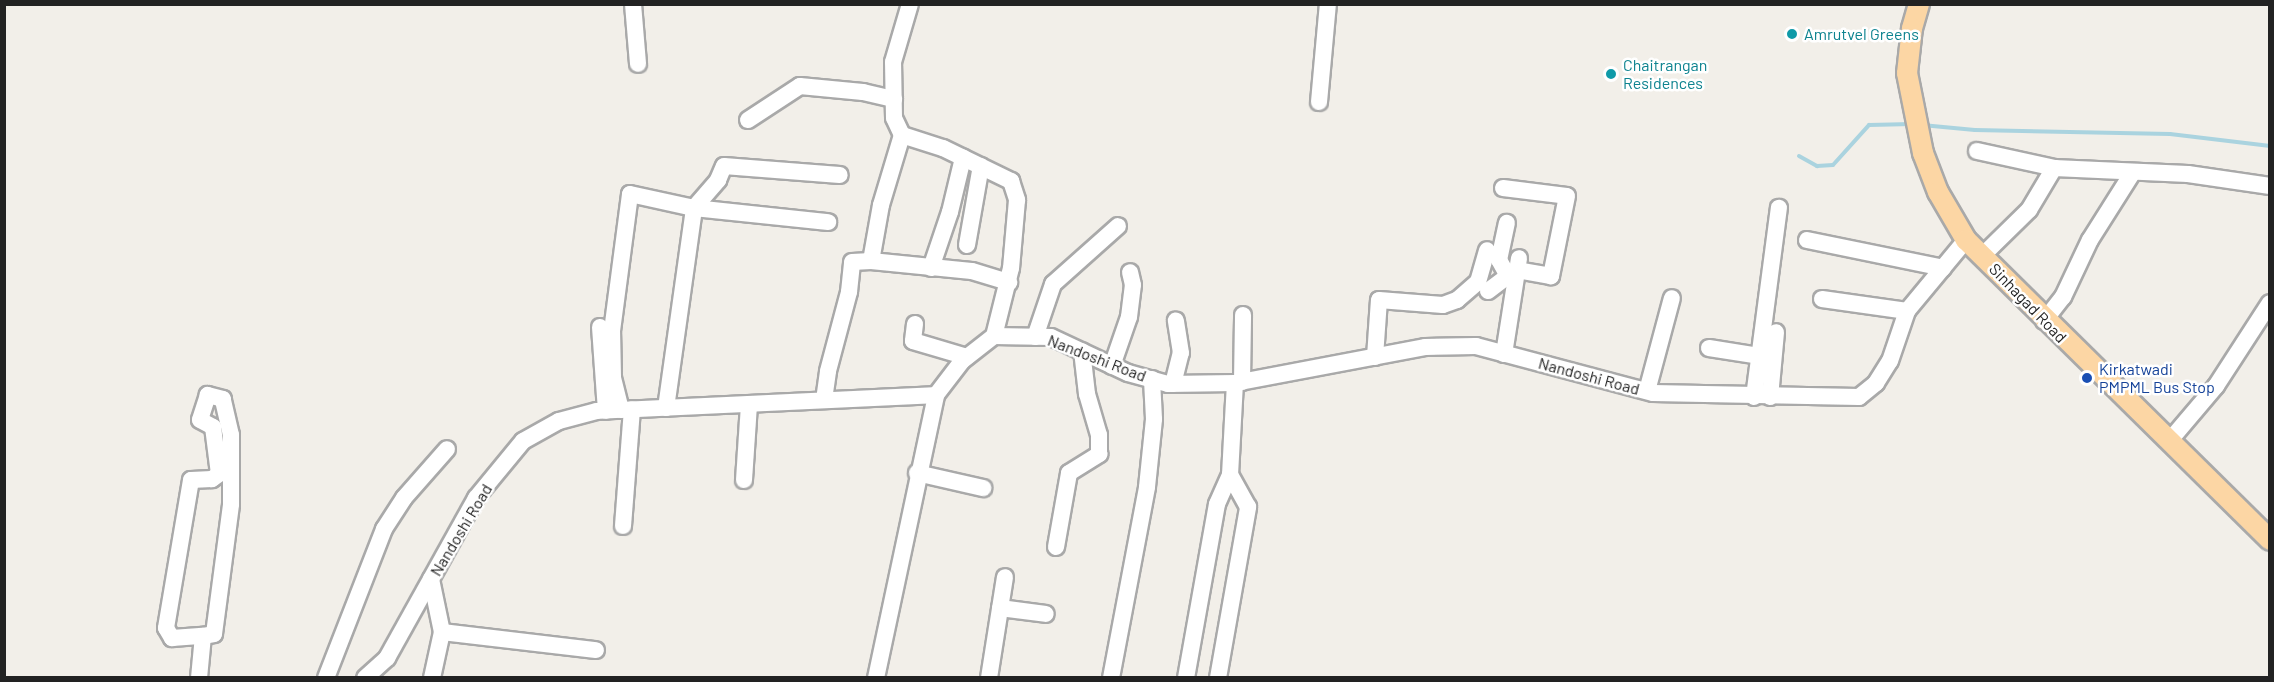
<!DOCTYPE html>
<html>
<head>
<meta charset="utf-8">
<style>
  body { margin:0 }
  #map { position:relative; width:2274px; height:682px; overflow:hidden; background:#f2efe9; font-family:Barlow,sans-serif }
  div>[style] { position:absolute }
  .stream>* { height:4px; margin:-2px; padding:0 2px; transform-origin:2px; border-radius:2px; background:#aad3df }
  .roads { filter:drop-shadow(2px 0 #a9a9a9) drop-shadow(-2px 0 #a9a9a9) drop-shadow(0 2px #a9a9a9) drop-shadow(0 -2px #a9a9a9) }
  .minor>* { height:16px; margin:-8px; padding:0 8px; transform-origin:8px; border-radius:8px; background:#fff }
  .major>* { height:20px; margin:-10px; padding:0 10px; transform-origin:10px; border-radius:10px; background:#fcd6a4 }
  .dots>* { width:16px; height:16px; translate:-50% -50%; box-sizing:border-box; border:3px solid #fff; border-radius:50% }
  span { translate:-50% -50%; white-space:nowrap; text-align:center; line-height:1.15; -webkit-text-stroke:5px #fff; paint-order:stroke }
  .culture-label { font-size:16px; color:#0d838f }
  .left { translate:0 -50%; text-align:left }
  .street-label { font-size:16px; color:#222 }
  .transit-label { font-size:16px; color:#164399 }
  .frame { position:absolute; inset:0; border:6px solid #222; pointer-events:none }
</style>
</head>
<body>
<div id="map">
  <div class="stream">
    <i style="left:1922px;top:125px;width:53px;rotate:5.4deg"></i>
    <i style="left:1975px;top:130px;width:195px;rotate:1.2deg"></i>
    <i style="left:2170px;top:134px;width:101px;rotate:6.8deg"></i>
    <i style="left:1799px;top:156px;width:21px;rotate:29deg"></i>
    <i style="left:1817px;top:166px;width:16px;rotate:-4deg"></i>
    <i style="left:1833px;top:165px;width:54px;rotate:-48deg"></i>
    <i style="left:1869px;top:125px;width:43px;rotate:-1.3deg"></i>
  </div>
  <div class="roads">
    <div class="minor">
      <i style="left:633px;top:4px;width:60px;rotate:85.2deg"></i>
      <i style="left:1319px;top:102px;width:98px;rotate:-84.8deg"></i>
      <i style="left:748px;top:120px;width:62px;rotate:-33.2deg"></i>
      <i style="left:800px;top:86px;width:63px;rotate:5.4deg"></i>
      <i style="left:863px;top:92px;width:32px;rotate:13deg"></i>
      <i style="left:902px;top:135px;width:43px;rotate:17.6deg"></i>
      <i style="left:943px;top:148px;width:76px;rotate:25.9deg"></i>
      <i style="left:1011px;top:181px;width:20px;rotate:72deg"></i>
      <i style="left:1017px;top:200px;width:68px;rotate:95deg"></i>
      <i style="left:1011px;top:268px;width:70px;rotate:104deg"></i>
      <i style="left:1977px;top:151px;width:80px;rotate:12.3deg"></i>
      <i style="left:1503px;top:188px;width:64px;rotate:7.1deg"></i>
      <i style="left:1567px;top:196px;width:82px;rotate:101.3deg"></i>
      <i style="left:1551px;top:276px;width:34px;rotate:-170deg"></i>
      <i style="left:1518px;top:270px;width:12px;rotate:149deg"></i>
      <i style="left:1807px;top:240px;width:139px;rotate:11.6deg"></i>
      <i style="left:967px;top:245px;width:80px;rotate:-80deg"></i>
      <i style="left:1982px;top:256px;width:66px;rotate:-44.4deg"></i>
      <i style="left:2029px;top:210px;width:49px;rotate:-59.2deg"></i>
      <i style="left:2054px;top:168px;width:134px;rotate:2.6deg"></i>
      <i style="left:2188px;top:174px;width:83px;rotate:8.3deg"></i>
      <i style="left:871px;top:261px;width:101px;rotate:5.7deg"></i>
      <i style="left:972px;top:271px;width:39px;rotate:17deg"></i>
      <i style="left:931px;top:268px;width:59px;rotate:-71.3deg"></i>
      <i style="left:950px;top:212px;width:56px;rotate:-76.5deg"></i>
      <i style="left:1488px;top:291px;width:25px;rotate:-37deg"></i>
      <i style="left:1508px;top:276px;width:18px;rotate:-119deg"></i>
      <i style="left:1499px;top:260px;width:38px;rotate:-78deg"></i>
      <i style="left:1822px;top:299px;width:86px;rotate:8deg"></i>
      <i style="left:2044px;top:321px;width:31px;rotate:-52deg"></i>
      <i style="left:2063px;top:297px;width:63px;rotate:-64.7deg"></i>
      <i style="left:2090px;top:240px;width:80px;rotate:-57.7deg"></i>
      <i style="left:915px;top:324px;width:17px;rotate:97deg"></i>
      <i style="left:913px;top:341px;width:56px;rotate:16.5deg"></i>
      <i style="left:600px;top:327px;width:84px;rotate:85.9deg"></i>
      <i style="left:1035px;top:337px;width:56px;rotate:-71.2deg"></i>
      <i style="left:1053px;top:284px;width:87px;rotate:-41.7deg"></i>
      <i style="left:1709px;top:348px;width:52px;rotate:8.9deg"></i>
      <i style="left:1504px;top:354px;width:97px;rotate:-81.1deg"></i>
      <i style="left:1375px;top:357px;width:57px;rotate:-86deg"></i>
      <i style="left:1379px;top:300px;width:64px;rotate:4.5deg"></i>
      <i style="left:1443px;top:305px;width:15px;rotate:-20deg"></i>
      <i style="left:1457px;top:300px;width:28px;rotate:-41deg"></i>
      <i style="left:1478px;top:282px;width:33px;rotate:-74deg"></i>
      <i style="left:1112px;top:366px;width:52px;rotate:-70.9deg"></i>
      <i style="left:1129px;top:317px;width:32px;rotate:-83deg"></i>
      <i style="left:1133px;top:285px;width:13px;rotate:-103deg"></i>
      <i style="left:1242px;top:382px;width:67px;rotate:-89.1deg"></i>
      <i style="left:1173px;top:384px;width:32px;rotate:-76deg"></i>
      <i style="left:1181px;top:353px;width:33px;rotate:-99deg"></i>
      <i style="left:1647px;top:391px;width:96px;rotate:-75deg"></i>
      <i style="left:1754px;top:397px;width:191px;rotate:-82.5deg"></i>
      <i style="left:1770px;top:397px;width:65px;rotate:-84.7deg"></i>
      <i style="left:824px;top:400px;width:29px;rotate:-82deg"></i>
      <i style="left:828px;top:371px;width:82px;rotate:-75.1deg"></i>
      <i style="left:849px;top:292px;width:30px;rotate:-84deg"></i>
      <i style="left:852px;top:262px;width:19px;rotate:-3deg"></i>
      <i style="left:871px;top:261px;width:57px;rotate:-79.9deg"></i>
      <i style="left:881px;top:205px;width:73px;rotate:-73.3deg"></i>
      <i style="left:902px;top:135px;width:19px;rotate:-115deg"></i>
      <i style="left:894px;top:118px;width:56px;rotate:-91deg"></i>
      <i style="left:893px;top:62px;width:60px;rotate:-73.7deg"></i>
      <i style="left:666px;top:408px;width:202px;rotate:-82deg"></i>
      <i style="left:694px;top:208px;width:37px;rotate:-49deg"></i>
      <i style="left:718px;top:180px;width:15px;rotate:-67deg"></i>
      <i style="left:724px;top:166px;width:116px;rotate:4.4deg"></i>
      <i style="left:621px;top:410px;width:34px;rotate:-104deg"></i>
      <i style="left:613px;top:377px;width:46px;rotate:-91.2deg"></i>
      <i style="left:612px;top:331px;width:138px;rotate:-82.5deg"></i>
      <i style="left:630px;top:194px;width:66px;rotate:12.3deg"></i>
      <i style="left:694px;top:208px;width:135px;rotate:6deg"></i>
      <i style="left:2171px;top:439px;width:70px;rotate:-49.7deg"></i>
      <i style="left:2216px;top:386px;width:99px;rotate:-57deg"></i>
      <i style="left:917px;top:473px;width:68px;rotate:12.8deg"></i>
      <i style="left:744px;top:480px;width:76px;rotate:-86.2deg"></i>
      <i style="left:623px;top:526px;width:117px;rotate:-85.6deg"></i>
      <i style="left:1056px;top:547px;width:75px;rotate:-80deg"></i>
      <i style="left:1069px;top:473px;width:36px;rotate:-32deg"></i>
      <i style="left:1099px;top:454px;width:19px;rotate:-90deg"></i>
      <i style="left:1099px;top:435px;width:43px;rotate:-106.3deg"></i>
      <i style="left:1087px;top:394px;width:43px;rotate:-96.6deg"></i>
      <i style="left:431px;top:579px;width:54px;rotate:78.3deg"></i>
      <i style="left:442px;top:632px;width:47px;rotate:102.3deg"></i>
      <i style="left:1000px;top:608px;width:46px;rotate:7.4deg"></i>
      <i style="left:442px;top:632px;width:155px;rotate:6.7deg"></i>
      <i style="left:199px;top:678px;width:42px;rotate:-84.6deg"></i>
      <i style="left:203px;top:636px;width:11px;rotate:-10deg"></i>
      <i style="left:214px;top:634px;width:131px;rotate:-82.5deg"></i>
      <i style="left:231px;top:504px;width:69px;rotate:-90deg"></i>
      <i style="left:231px;top:435px;width:37px;rotate:-103deg"></i>
      <i style="left:223px;top:399px;width:16px;rotate:-165deg"></i>
      <i style="left:208px;top:395px;width:26px;rotate:108deg"></i>
      <i style="left:200px;top:420px;width:15px;rotate:28deg"></i>
      <i style="left:213px;top:427px;width:47px;rotate:82.7deg"></i>
      <i style="left:219px;top:474px;width:9px;rotate:144deg"></i>
      <i style="left:212px;top:479px;width:21px;rotate:177deg"></i>
      <i style="left:191px;top:480px;width:150px;rotate:99.6deg"></i>
      <i style="left:166px;top:628px;width:12px;rotate:59deg"></i>
      <i style="left:172px;top:638px;width:31px;rotate:-4deg"></i>
      <i style="left:326px;top:678px;width:160px;rotate:-68.7deg"></i>
      <i style="left:384px;top:529px;width:37px;rotate:-57deg"></i>
      <i style="left:404px;top:498px;width:65px;rotate:-48.7deg"></i>
      <i style="left:365px;top:678px;width:30px;rotate:-42deg"></i>
      <i style="left:387px;top:658px;width:183px;rotate:-60.9deg"></i>
      <i style="left:476px;top:498px;width:74px;rotate:-50.5deg"></i>
      <i style="left:523px;top:441px;width:41px;rotate:-29.1deg"></i>
      <i style="left:559px;top:421px;width:39px;rotate:-15deg"></i>
      <i style="left:597px;top:411px;width:339px;rotate:-2.7deg"></i>
      <i style="left:936px;top:395px;width:43px;rotate:-52.6deg"></i>
      <i style="left:962px;top:361px;width:41px;rotate:-38deg"></i>
      <i style="left:994px;top:336px;width:57px;rotate:1deg"></i>
      <i style="left:1051px;top:337px;width:85px;rotate:25.1deg"></i>
      <i style="left:1128px;top:373px;width:41px;rotate:15.4deg"></i>
      <i style="left:1168px;top:384px;width:67px;rotate:-0.9deg"></i>
      <i style="left:1235px;top:383px;width:193px;rotate:-10.7deg"></i>
      <i style="left:1425px;top:347px;width:51px;rotate:-1.1deg"></i>
      <i style="left:1476px;top:346px;width:183px;rotate:14.9deg"></i>
      <i style="left:1653px;top:393px;width:206px;rotate:1.1deg"></i>
      <i style="left:1859px;top:397px;width:22px;rotate:-39deg"></i>
      <i style="left:1876px;top:383px;width:26px;rotate:-58deg"></i>
      <i style="left:1890px;top:361px;width:53px;rotate:-71.2deg"></i>
      <i style="left:1907px;top:311px;width:92px;rotate:-50.3deg"></i>
      <i style="left:876px;top:678px;width:289px;rotate:-78deg"></i>
      <i style="left:989px;top:678px;width:102px;rotate:-81deg"></i>
      <i style="left:1111px;top:678px;width:194px;rotate:-79.3deg"></i>
      <i style="left:1147px;top:487px;width:68px;rotate:-84.1deg"></i>
      <i style="left:1154px;top:419px;width:40px;rotate:-92.9deg"></i>
      <i style="left:1186px;top:678px;width:177px;rotate:-79.9deg"></i>
      <i style="left:1217px;top:504px;width:32px;rotate:-66deg"></i>
      <i style="left:1218px;top:678px;width:174px;rotate:-80deg"></i>
      <i style="left:1248px;top:507px;width:37px;rotate:-119deg"></i>
      <i style="left:1230px;top:475px;width:92px;rotate:-86.9deg"></i>
    </div>
    <div class="major">
      <i style="left:1919px;top:4px;width:25px;rotate:106deg"></i>
      <i style="left:1912px;top:28px;width:45px;rotate:96.3deg"></i>
      <i style="left:1907px;top:73px;width:82px;rotate:78.7deg"></i>
      <i style="left:1923px;top:153px;width:42px;rotate:69deg"></i>
      <i style="left:1938px;top:192px;width:56px;rotate:59.7deg"></i>
      <i style="left:1966px;top:240px;width:427px;rotate:44.6deg"></i>
    </div>
  </div>
  <div class="dots">
    <i style="left:1792px;top:34px;background:#0f9aa8"></i>
    <i style="left:1611px;top:74px;background:#0f9aa8"></i>
    <i style="left:2087px;top:378px;background:#1a4fb4"></i>
  </div>
  <div class="culture-label">
    <span class="left" style="left:1804px;top:34px">Amrutvel Greens</span>
    <span class="left" style="left:1623px;top:74px">Chaitrangan<br>Residences</span>
  </div>
  <div class="street-label">
    <span style="left:2028px;top:303px;rotate:46deg">Sinhagad Road</span>
    <span style="left:1097px;top:358px;rotate:21deg">Nandoshi Road</span>
    <span style="left:1589px;top:376px;rotate:15deg">Nandoshi Road</span>
    <span style="left:461px;top:530px;rotate:-59deg">Nandoshi Road</span>
  </div>
  <div class="transit-label">
    <span class="left" style="left:2099px;top:378px">Kirkatwadi<br>PMPML Bus Stop</span>
  </div>
  <div class="frame"></div>
</div>
</body>
</html>
